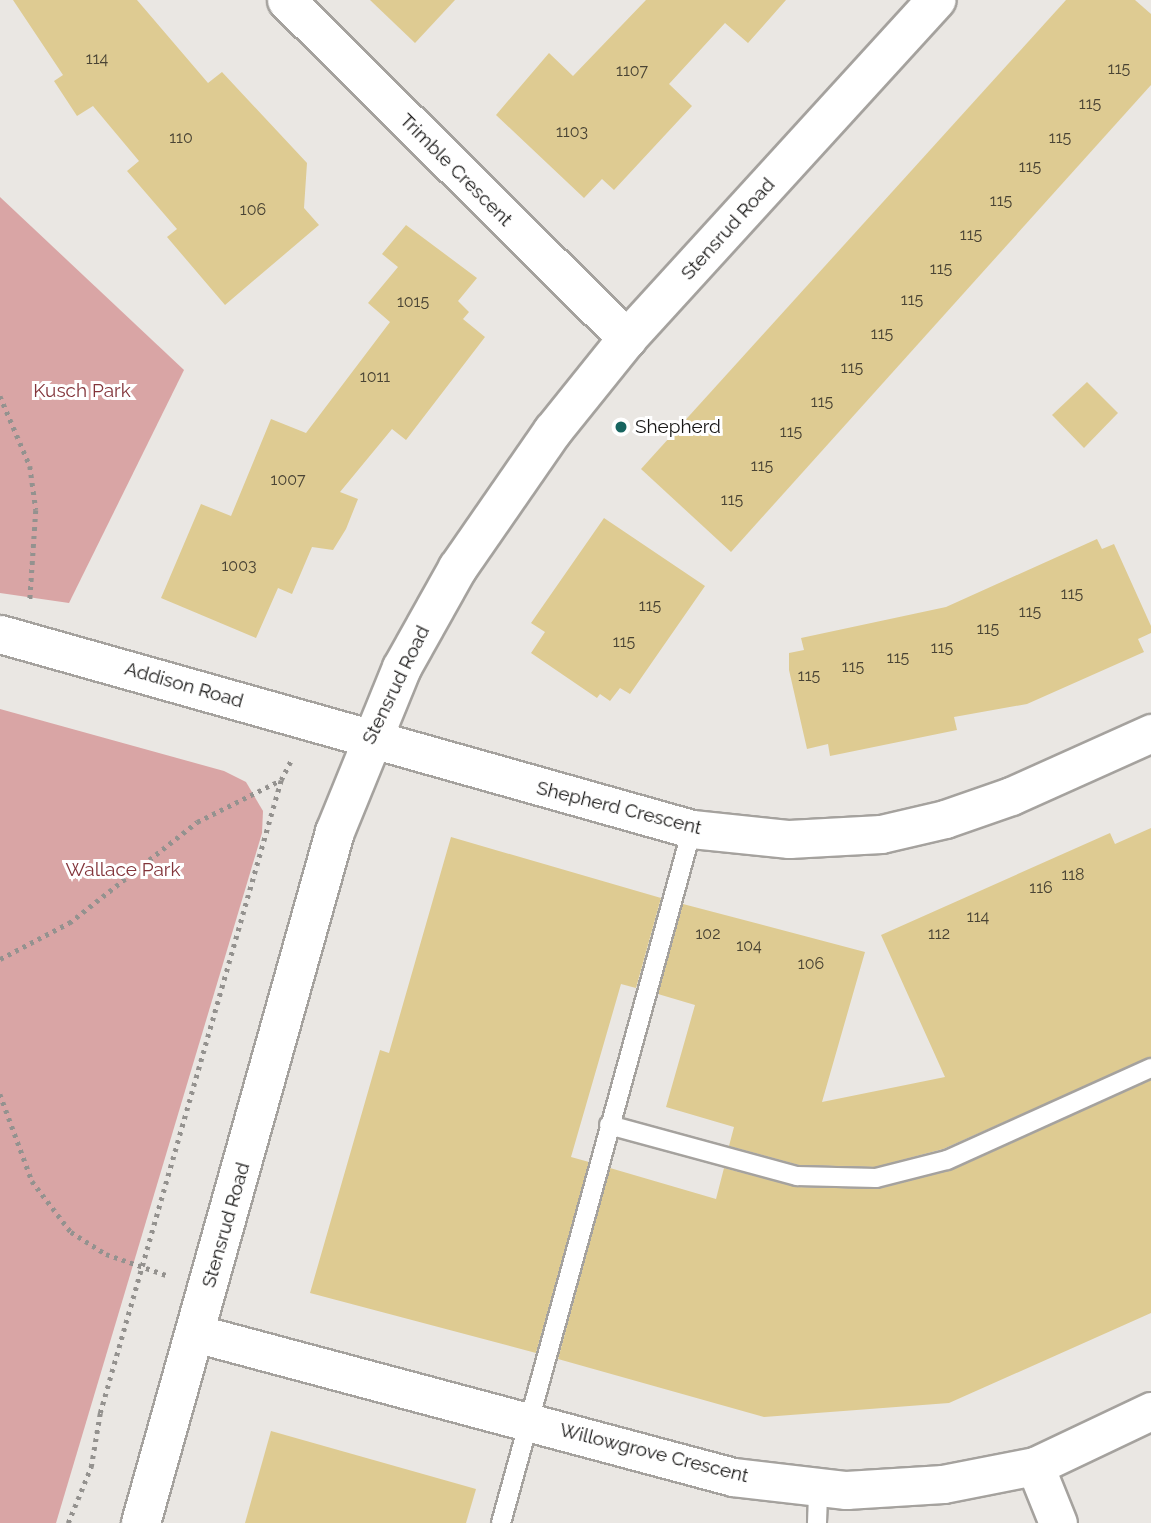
<!DOCTYPE html>
<html>
<head>
<meta charset="utf-8">
<style>
  body { margin:0 }
  #map { position:relative; width:1151px; height:1523px; overflow:hidden; background:#eae7e3; font-family:Raleway,sans-serif }
  div>[style] { position:absolute }
  .green>* { inset:0; background:#d9a5a5 }
  .building>* { inset:0; background:#decb92 }
  .path>* { height:4.5px; margin-top:-2.25px; transform-origin:0; background:repeating-linear-gradient(90deg,#94928f 0 3.5px,transparent 0 8.5px) }
  .roads { filter:drop-shadow(2px 0 #a5a29e) drop-shadow(-2px 0 #a5a29e) drop-shadow(0 2px #a5a29e) drop-shadow(0 -2px #a5a29e) }
  .lane>* { height:18px; margin:-9px; padding:0 9px; transform-origin:9px; border-radius:9px; background:#fff }
  .street>* { height:37px; margin:-18.5px; padding:0 18.5px; transform-origin:18.5px; border-radius:18.5px; background:#fff }
  .secondary>* { height:38px; margin:-19px; padding:0 19px; transform-origin:19px; border-radius:19px; background:#fff }
  .dots>* { width:19px; height:19px; translate:-50% -50%; box-sizing:border-box; border:4px solid #fff; border-radius:50% }
  span { translate:-50% -50%; white-space:nowrap; text-align:center; line-height:1.15; -webkit-text-stroke:6px #fff; paint-order:stroke }
  .number-label { font-size:16px; color:#494334 }
  .number-label span { -webkit-text-stroke-width:0 }
  .street-label { font-size:19px; color:#171615 }
  .park-label { font-size:19px; color:#82343a }
  .poi-label { font-size:19px; color:#171615 }
  .left { translate:0 -50%; text-align:left }
</style>
</head>
<body>
<div id="map">
  <div class="green">
    <i style="clip-path:polygon(0 197px,184px 370px,69px 603px,0 593px)"></i>
    <i style="clip-path:polygon(0 709px,224px 771px,246px 782px,263px 811px,262px 833px,56px 1523px,0 1523px)"></i>
  </div>
  <div class="building">
    <i style="clip-path:polygon(13px 0,137px 0,208px 83px,222px 72px,307px 163px,304px 208px,319px 225px,225px 305px,167px 237px,177px 229px,127px 171px,139px 161px,93px 106px,77px 116px,54px 81px,63px 75px)"></i>
    <i style="clip-path:polygon(370px 0,455px 0,415px 43px)"></i>
    <i style="clip-path:polygon(646px 0,786px 0,748px 43px,725px 23px,669px 84px,692px 106px,614px 190px,602px 179px,584px 198px,496px 115px,549px 53px,573px 76px)"></i>
    <i style="clip-path:polygon(1066px 0,1135px 0,1151px 14px,1151px 85px,731px 552px,641px 469px)"></i>
    <i style="clip-path:polygon(406px 225px,477px 278px,458px 301px,469px 312px,463px 319px,485px 337px,406px 440px,392px 429px,340px 492px,358px 499px,346px 529px,333px 550px,312px 547px,292px 594px,278px 588px,256px 638px,161px 598px,201px 504px,231px 516px,271px 419px,306px 433px,390px 322px,368px 303px,398px 267px,382px 254px)"></i>
    <i style="clip-path:polygon(1087px 382px,1118px 413px,1084px 448px,1052px 415px)"></i>
    <i style="clip-path:polygon(604px 518px,705px 586px,630px 694px,620px 688px,610px 701px,600px 694px,597px 698px,531px 653px,545px 632px,531px 623px)"></i>
    <i style="clip-path:polygon(1097px 539px,1102px 549px,1114px 544px,1151px 626px,1151px 633px,1138px 639px,1144px 652px,1027px 704px,954px 717px,957px 730px,830px 756px,828px 744px,807px 749px,789px 670px,789px 653px,804px 650px,801px 638px,946px 607px)"></i>
    <i style="clip-path:polygon(1151px 828px,1151px 1057px,943px 1149px,875px 1167px,799px 1165px,729px 1146px,734px 1127px,666px 1107px,695px 1005px,658px 994px,683px 904px,865px 952px,822px 1102px,945px 1077px,881px 935px,1110px 833px,1115px 844px)"></i>
    <i style="clip-path:polygon(451px 837px,661px 898px,636px 988px,621px 984px,571px 1157px,589px 1162px,536px 1353px,310px 1293px,380px 1050px,389px 1053px)"></i>
    <i style="clip-path:polygon(1151px 1080px,1151px 1313px,949px 1403px,764px 1417px,558px 1359px,610px 1168px,716px 1199px,724px 1168px,796px 1187px,878px 1189px,952px 1170px)"></i>
    <i style="clip-path:polygon(271px 1431px,476px 1489px,466px 1523px,245px 1523px)"></i>
  </div>
  <div class="path">
    <i style="left:0;top:396px;width:76px;rotate:66.8deg"></i>
    <i style="left:30px;top:466px;width:44px;rotate:82.2deg"></i>
    <i style="left:36px;top:510px;width:91px;rotate:93.8deg"></i>
    <i style="left:0;top:959px;width:78px;rotate:-27.6deg"></i>
    <i style="left:69px;top:923px;width:163px;rotate:-38.3deg"></i>
    <i style="left:197px;top:822px;width:94px;rotate:-26.6deg"></i>
    <i style="left:281px;top:780px;width:22px;rotate:-63deg"></i>
    <i style="left:0;top:1094px;width:93px;rotate:69.8deg"></i>
    <i style="left:32px;top:1181px;width:64px;rotate:52.6deg"></i>
    <i style="left:71px;top:1232px;width:41px;rotate:32.2deg"></i>
    <i style="left:106px;top:1254px;width:67px;rotate:19.2deg"></i>
    <i style="left:68px;top:1523px;width:61px;rotate:-67.7deg"></i>
    <i style="left:91px;top:1467px;width:55px;rotate:-80.5deg"></i>
    <i style="left:100px;top:1413px;width:658px;rotate:-74.04deg"></i>
  </div>
  <div class="roads">
    <div class="lane">
      <i style="left:609px;top:1125px;width:195px;rotate:15.2deg"></i>
      <i style="left:797px;top:1176px;width:79px;rotate:1.5deg"></i>
      <i style="left:876px;top:1178px;width:73px;rotate:-14.2deg"></i>
      <i style="left:947px;top:1160px;width:224px;rotate:-24.3deg"></i>
      <i style="left:501px;top:1523px;width:720px;rotate:-74.61deg"></i>
      <i style="left:817px;top:1523px;width:36px;rotate:-88deg"></i>
    </div>
    <div class="street">
      <i style="left:286px;top:0;width:481px;rotate:44.8deg"></i>
      <i style="left:0;top:634px;width:719px;rotate:15.74deg"></i>
      <i style="left:692px;top:829px;width:98px;rotate:5.9deg"></i>
      <i style="left:789px;top:839px;width:92px;rotate:-3.1deg"></i>
      <i style="left:881px;top:834px;width:66px;rotate:-13.2deg"></i>
      <i style="left:945px;top:819px;width:70px;rotate:-19.2deg"></i>
      <i style="left:1011px;top:796px;width:154px;rotate:-24.2deg"></i>
      <i style="left:195px;top:1333px;width:557px;rotate:14.98deg"></i>
      <i style="left:733px;top:1477px;width:114px;rotate:6.6deg"></i>
      <i style="left:846px;top:1490px;width:97px;rotate:-3.5deg"></i>
      <i style="left:943px;top:1484px;width:94px;rotate:-11.1deg"></i>
      <i style="left:1035px;top:1466px;width:128px;rotate:-25.4deg"></i>
      <i style="left:1035px;top:1466px;width:61px;rotate:68deg"></i>
    </div>
    <div class="secondary">
      <i style="left:141px;top:1523px;width:718px;rotate:-74.32deg"></i>
      <i style="left:335px;top:832px;width:177px;rotate:-67.8deg"></i>
      <i style="left:402px;top:668px;width:115px;rotate:-60.8deg"></i>
      <i style="left:458px;top:568px;width:167px;rotate:-55.3deg"></i>
      <i style="left:553px;top:431px;width:118px;rotate:-51.2deg"></i>
      <i style="left:627px;top:339px;width:459px;rotate:-47.6deg"></i>
    </div>
  </div>
  <div class="dots">
    <i style="left:621px;top:427px;background:#186560"></i>
  </div>
  <div class="number-label">
    <span style="left:97px;top:59px">114</span>
    <span style="left:1119px;top:69px">115</span>
    <span style="left:632px;top:71px">1107</span>
    <span style="left:1090px;top:104px">115</span>
    <span style="left:572px;top:132px">1103</span>
    <span style="left:181px;top:138px">110</span>
    <span style="left:1060px;top:138px">115</span>
    <span style="left:1030px;top:167px">115</span>
    <span style="left:1001px;top:201px">115</span>
    <span style="left:253px;top:210px">106</span>
    <span style="left:971px;top:235px">115</span>
    <span style="left:941px;top:269px">115</span>
    <span style="left:912px;top:300px">115</span>
    <span style="left:413px;top:302px">1015</span>
    <span style="left:882px;top:334px">115</span>
    <span style="left:852px;top:368px">115</span>
    <span style="left:375px;top:377px">1011</span>
    <span style="left:822px;top:402px">115</span>
    <span style="left:791px;top:432px">115</span>
    <span style="left:762px;top:466px">115</span>
    <span style="left:288px;top:480px">1007</span>
    <span style="left:732px;top:500px">115</span>
    <span style="left:239px;top:566px">1003</span>
    <span style="left:1072px;top:594px">115</span>
    <span style="left:650px;top:606px">115</span>
    <span style="left:1030px;top:612px">115</span>
    <span style="left:988px;top:629px">115</span>
    <span style="left:624px;top:642px">115</span>
    <span style="left:942px;top:648px">115</span>
    <span style="left:898px;top:658px">115</span>
    <span style="left:853px;top:667px">115</span>
    <span style="left:809px;top:676px">115</span>
    <span style="left:1073px;top:875px">118</span>
    <span style="left:1041px;top:888px">116</span>
    <span style="left:978px;top:917px">114</span>
    <span style="left:708px;top:934px">102</span>
    <span style="left:939px;top:934px">112</span>
    <span style="left:749px;top:946px">104</span>
    <span style="left:811px;top:964px">106</span>
  </div>
  <div class="street-label">
    <span style="left:456px;top:170px;rotate:45deg">Trimble Crescent</span>
    <span style="left:728px;top:229px;rotate:-48deg">Stensrud Road</span>
    <span style="left:184px;top:685px;rotate:16deg">Addison Road</span>
    <span style="left:396px;top:685px;rotate:-64deg">Stensrud Road</span>
    <span style="left:619px;top:808px;rotate:14deg">Shepherd Crescent</span>
    <span style="left:226px;top:1225px;rotate:-74deg">Stensrud Road</span>
    <span style="left:654px;top:1453px;rotate:14deg">Willowgrove Crescent</span>
  </div>
  <div class="park-label">
    <span style="left:82px;top:391px">Kusch Park</span>
    <span style="left:123px;top:870px">Wallace Park</span>
  </div>
  <div class="poi-label">
    <span class="left" style="left:635px;top:427px">Shepherd</span>
  </div>
</div>
</body>
</html>
